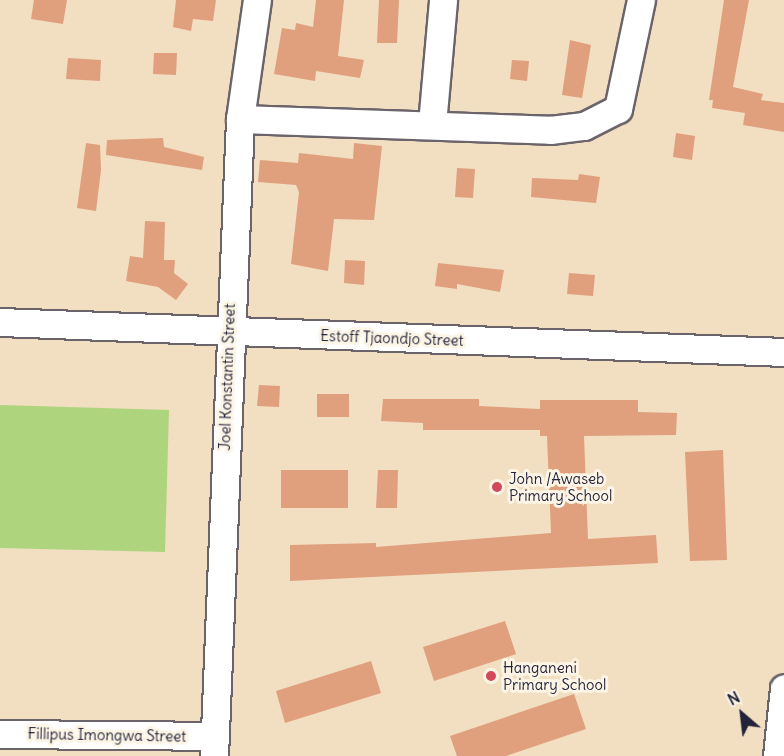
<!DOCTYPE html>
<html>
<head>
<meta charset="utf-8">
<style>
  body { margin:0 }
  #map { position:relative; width:784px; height:756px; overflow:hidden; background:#f2dec0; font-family:Delius,sans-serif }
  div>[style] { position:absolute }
  .green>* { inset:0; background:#afd47e }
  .building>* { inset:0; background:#e0a07e }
  .roads { filter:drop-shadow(2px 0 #6b646a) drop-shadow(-2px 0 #6b646a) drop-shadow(0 2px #6b646a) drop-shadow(0 -2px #6b646a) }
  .minor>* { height:27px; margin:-13.5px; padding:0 13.5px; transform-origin:13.5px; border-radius:13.5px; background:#fff }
  .dots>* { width:16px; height:16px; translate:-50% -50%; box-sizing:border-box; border:3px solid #fcf5e5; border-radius:50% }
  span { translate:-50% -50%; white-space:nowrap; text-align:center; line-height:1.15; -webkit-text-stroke:6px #fcf5e5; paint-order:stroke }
  .street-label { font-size:15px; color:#22223b }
  .poi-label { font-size:15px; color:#22223b }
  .left { translate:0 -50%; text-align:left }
  .north { position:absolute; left:712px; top:684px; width:60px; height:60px; -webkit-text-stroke:4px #fcf5e5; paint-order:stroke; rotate:332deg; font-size:16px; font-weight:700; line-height:24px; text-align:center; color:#22223b }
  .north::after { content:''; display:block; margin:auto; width:21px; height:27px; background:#22223b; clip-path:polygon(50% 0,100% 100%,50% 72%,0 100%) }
</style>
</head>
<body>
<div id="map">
  <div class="green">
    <i style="clip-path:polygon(0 405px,169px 410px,165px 552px,0 548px)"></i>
  </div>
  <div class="building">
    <i style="clip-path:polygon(34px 0,67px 0,63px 24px,31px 19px)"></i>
    <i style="clip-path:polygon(176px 0,216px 0,213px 21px,193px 19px,191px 31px,173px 27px)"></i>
    <i style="clip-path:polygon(316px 0,344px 0,338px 56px,364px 60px,360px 78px,316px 71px,315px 81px,274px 74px,282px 28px,295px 30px,296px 23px,313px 27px)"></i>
    <i style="clip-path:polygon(379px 0,399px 0,397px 43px,377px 43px)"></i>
    <i style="clip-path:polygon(724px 0,749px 0,733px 87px,763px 94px,761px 100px,784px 103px,784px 132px,743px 125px,745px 113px,712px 108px,713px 100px,709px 100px)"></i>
    <i style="clip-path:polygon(570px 40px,591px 45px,582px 98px,562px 95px)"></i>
    <i style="clip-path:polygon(154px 53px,177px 53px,176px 75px,153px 74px)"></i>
    <i style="clip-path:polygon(68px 58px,101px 60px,100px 81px,66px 79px)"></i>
    <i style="clip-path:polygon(512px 60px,529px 61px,527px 81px,510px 79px)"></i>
    <i style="clip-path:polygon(676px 133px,695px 136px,692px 160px,673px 157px)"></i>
    <i style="clip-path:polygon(163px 138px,164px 147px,204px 157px,202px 170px,106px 155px,107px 140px)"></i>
    <i style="clip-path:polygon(86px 143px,100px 145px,101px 170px,96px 211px,77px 208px)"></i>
    <i style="clip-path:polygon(354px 143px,382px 146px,374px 220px,334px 219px,328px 271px,291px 264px,299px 192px,296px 185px,258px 182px,260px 160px,298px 163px,299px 153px,353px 159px)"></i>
    <i style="clip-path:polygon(457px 168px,475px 169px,473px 198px,455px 197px)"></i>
    <i style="clip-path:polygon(579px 174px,600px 177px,596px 203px,531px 197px,532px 178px,578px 180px)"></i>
    <i style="clip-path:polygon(145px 221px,165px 222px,164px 260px,175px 260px,174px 273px,188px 284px,176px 300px,158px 287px,126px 281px,130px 256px,143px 258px)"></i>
    <i style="clip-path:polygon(345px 260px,365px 261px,364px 285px,344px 283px)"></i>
    <i style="clip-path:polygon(438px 263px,504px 270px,500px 292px,457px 284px,457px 289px,435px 286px)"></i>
    <i style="clip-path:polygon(569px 273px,595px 275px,593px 296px,567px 294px)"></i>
    <i style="clip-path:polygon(259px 385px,280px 386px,279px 407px,257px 406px)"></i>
    <i style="clip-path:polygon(317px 394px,349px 394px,349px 417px,317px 417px)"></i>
    <i style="clip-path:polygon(383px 399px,479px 399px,479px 406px,540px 409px,540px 400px,638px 400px,638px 412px,677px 413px,676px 435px,584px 436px,588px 539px,656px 535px,658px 563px,290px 581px,290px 545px,376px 543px,376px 547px,551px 533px,547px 436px,540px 436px,540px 430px,423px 430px,423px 423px,381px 421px)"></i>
    <i style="clip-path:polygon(723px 450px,727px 560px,690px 561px,685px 452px)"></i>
    <i style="clip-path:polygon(281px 470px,348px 470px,348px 508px,281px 508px)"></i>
    <i style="clip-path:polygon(378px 470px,398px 470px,397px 508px,376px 508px)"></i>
    <i style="clip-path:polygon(505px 621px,516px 654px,434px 681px,423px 647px)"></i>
    <i style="clip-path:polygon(371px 661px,381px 693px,285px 723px,276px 691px)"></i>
    <i style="clip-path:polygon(574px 694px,586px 729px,506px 756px,457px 756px,450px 736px)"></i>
  </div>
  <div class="roads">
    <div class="minor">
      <i style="left:240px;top:119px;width:310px;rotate:2deg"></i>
      <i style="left:550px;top:130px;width:34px;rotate:-7deg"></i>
      <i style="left:584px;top:126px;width:38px;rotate:-27deg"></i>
      <i style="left:618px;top:109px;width:111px;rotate:-78.1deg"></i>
      <i style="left:432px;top:124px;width:124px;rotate:-84.9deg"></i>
      <i style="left:0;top:322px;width:785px;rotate:2.19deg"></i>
      <i style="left:0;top:734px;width:214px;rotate:0.5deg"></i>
      <i style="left:214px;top:756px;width:638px;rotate:-87.66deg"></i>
      <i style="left:240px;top:119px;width:120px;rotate:-81.9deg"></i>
      <i style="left:777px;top:756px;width:68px;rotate:-84.1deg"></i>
    </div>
  </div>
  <div class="dots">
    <i style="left:497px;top:487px;background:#d1495b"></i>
    <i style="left:491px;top:676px;background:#d1495b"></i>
  </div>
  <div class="street-label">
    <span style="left:392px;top:338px;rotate:2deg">Estoff Tjaondjo Street</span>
    <span style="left:227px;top:377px;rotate:-88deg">Joel Konstantin Street</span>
    <span style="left:107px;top:735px;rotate:1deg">Fillipus Imongwa Street</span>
  </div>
  <div class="poi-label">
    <span class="left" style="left:509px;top:487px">John /Awaseb<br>Primary School</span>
    <span class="left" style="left:503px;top:676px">Hanganeni<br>Primary School</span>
  </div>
  <div class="north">N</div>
</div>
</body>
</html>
